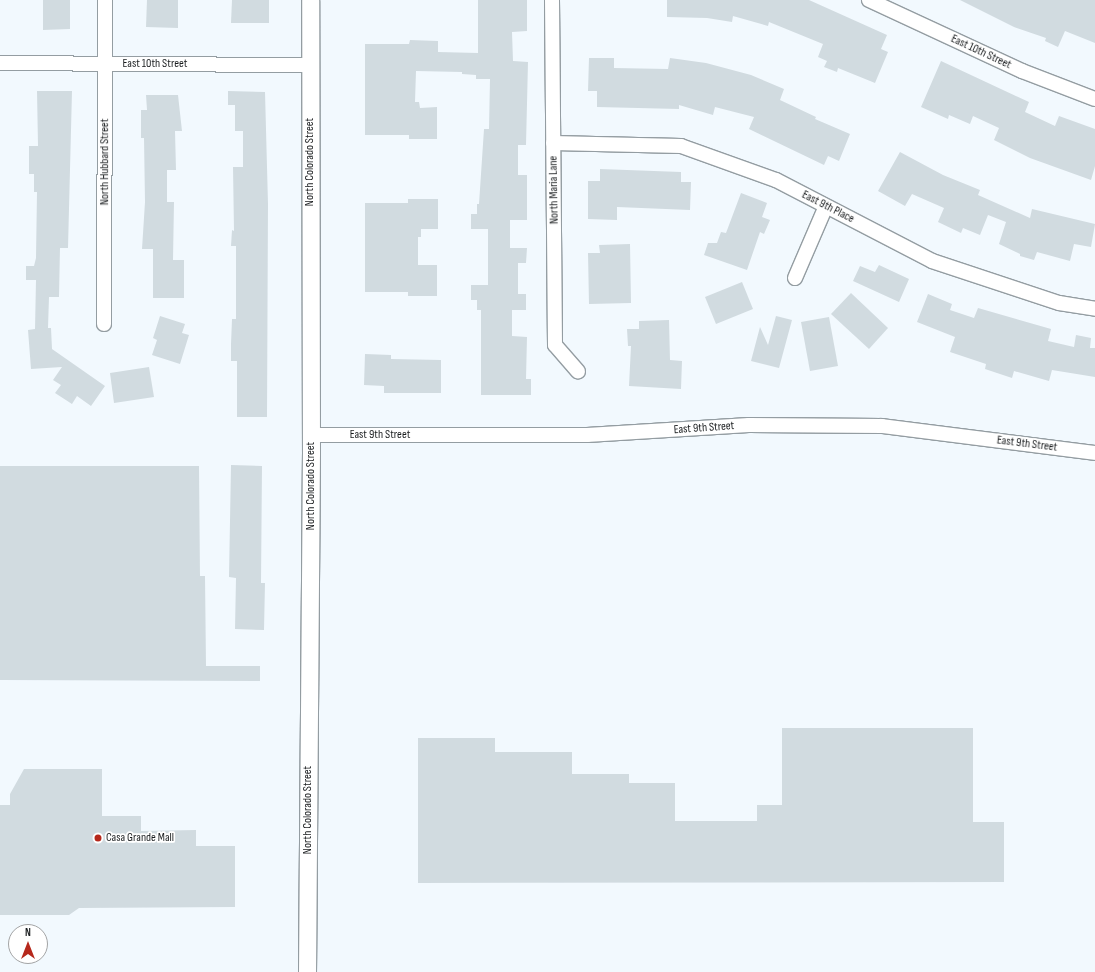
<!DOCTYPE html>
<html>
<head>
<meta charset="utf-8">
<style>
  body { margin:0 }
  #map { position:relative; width:1095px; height:972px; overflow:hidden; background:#f2f9fe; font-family:"Sofia Sans Condensed",sans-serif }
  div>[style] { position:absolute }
  .building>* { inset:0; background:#d1dbe0 }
  .roads { filter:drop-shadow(1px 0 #949da2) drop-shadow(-1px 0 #949da2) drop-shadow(0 1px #949da2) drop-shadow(0 -1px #949da2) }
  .minor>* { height:14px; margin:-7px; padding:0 7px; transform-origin:7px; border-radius:7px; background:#fff }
  .tertiary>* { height:17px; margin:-8.5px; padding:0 8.5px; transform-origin:8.5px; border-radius:8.5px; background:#fff }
  .dots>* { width:11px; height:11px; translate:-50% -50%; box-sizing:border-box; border:2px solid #fff; border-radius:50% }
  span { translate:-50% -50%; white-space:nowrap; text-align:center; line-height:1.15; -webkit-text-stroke:3.5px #fff; paint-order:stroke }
  .street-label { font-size:12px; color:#191c1e }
  .poi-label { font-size:12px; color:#191c1e }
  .left { translate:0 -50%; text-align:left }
  .north { position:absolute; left:8px; top:924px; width:40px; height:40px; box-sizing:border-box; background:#fff; border:1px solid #a3a4a5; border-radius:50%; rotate:0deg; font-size:11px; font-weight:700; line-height:16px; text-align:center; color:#191c1e }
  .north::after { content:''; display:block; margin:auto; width:14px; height:18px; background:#b6281c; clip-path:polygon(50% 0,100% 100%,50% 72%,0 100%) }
</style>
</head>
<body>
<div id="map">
  <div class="building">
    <i style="clip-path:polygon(43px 0,70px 0,70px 29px,43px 30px)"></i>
    <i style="clip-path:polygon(147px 0,178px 0,178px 28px,146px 27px)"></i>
    <i style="clip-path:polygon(232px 0,269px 0,269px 23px,231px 23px)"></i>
    <i style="clip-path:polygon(478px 0,527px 0,527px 31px,512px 32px,513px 61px,528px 62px,526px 145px,518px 145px,518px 175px,527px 175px,527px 220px,510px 220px,510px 248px,527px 248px,526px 263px,518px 263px,518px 294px,526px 294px,526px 310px,512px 310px,512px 336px,527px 337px,526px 379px,531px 379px,531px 395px,481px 395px,481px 310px,477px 310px,477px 300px,471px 300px,471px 285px,488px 285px,488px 229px,471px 229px,471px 214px,477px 214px,477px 204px,479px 204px,484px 129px,489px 129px,490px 79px,476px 79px,476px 75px,462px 74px,462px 72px,416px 71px,415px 102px,419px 102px,420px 108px,437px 107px,437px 139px,409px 139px,409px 135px,365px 135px,365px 44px,409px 44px,410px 40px,438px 41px,438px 52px,478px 53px)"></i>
    <i style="clip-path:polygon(667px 0,809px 0,887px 35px,881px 49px,888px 52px,875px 83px,838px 68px,837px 72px,824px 67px,827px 61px,818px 57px,823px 44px,769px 22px,768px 26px,733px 16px,732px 22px,707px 18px,667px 17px)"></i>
    <i style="clip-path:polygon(960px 0,1095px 0,1095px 43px,1065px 31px,1058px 47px,1045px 41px,1046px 38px,1014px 27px)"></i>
    <i style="clip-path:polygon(589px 58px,614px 58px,614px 68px,668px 69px,670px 58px,706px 63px,751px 75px,784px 89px,780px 100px,816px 117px,815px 119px,850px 134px,839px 161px,828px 156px,824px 165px,749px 129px,754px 117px,715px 107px,713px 115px,679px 105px,679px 109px,597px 107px,597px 91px,588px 91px)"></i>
    <i style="clip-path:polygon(941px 61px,1029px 102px,1025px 112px,1055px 126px,1059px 116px,1095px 129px,1095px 166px,1091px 180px,1030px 158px,994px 140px,999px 128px,973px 116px,970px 124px,949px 115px,948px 119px,921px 107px)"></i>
    <i style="clip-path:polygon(37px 91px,72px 91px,68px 248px,60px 248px,59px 297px,49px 297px,48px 328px,51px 328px,52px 349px,105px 386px,91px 406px,77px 396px,72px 404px,55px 393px,61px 385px,53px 380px,62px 367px,31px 369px,28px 330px,35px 329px,36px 280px,26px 280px,26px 266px,34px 266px,36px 258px,37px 192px,34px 192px,34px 174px,29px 174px,29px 146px,38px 146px)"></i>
    <i style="clip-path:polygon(228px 91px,265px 92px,268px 204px,267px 417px,237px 417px,237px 361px,231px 361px,231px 344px,232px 319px,236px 319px,236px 246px,231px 246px,232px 230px,234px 231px,233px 167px,243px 167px,243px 131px,235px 131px,235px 105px,228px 105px)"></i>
    <i style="clip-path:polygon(146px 95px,178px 95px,182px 131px,175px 131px,176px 170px,167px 170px,167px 202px,174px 202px,173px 260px,184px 260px,184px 298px,153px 298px,153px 249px,142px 249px,145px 202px,144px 138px,141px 138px,141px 110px,147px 110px)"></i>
    <i style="clip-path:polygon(900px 152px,943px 175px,980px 190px,978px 195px,1030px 218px,1032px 209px,1095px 224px,1091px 247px,1074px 244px,1070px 261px,1037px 252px,1034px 260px,1020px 256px,1020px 254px,999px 244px,1006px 222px,988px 215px,980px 235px,963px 228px,961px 233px,938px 222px,944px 208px,912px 194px,905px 206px,878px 191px)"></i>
    <i style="clip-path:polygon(600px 169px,681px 172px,681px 182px,691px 182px,690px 210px,617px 207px,617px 220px,588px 219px,588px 181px,600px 181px)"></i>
    <i style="clip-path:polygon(741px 193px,767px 203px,762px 217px,770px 220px,764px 234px,760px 232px,747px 270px,704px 255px,708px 243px,717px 243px,721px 232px,726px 233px)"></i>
    <i style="clip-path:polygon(408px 199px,438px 199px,438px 229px,421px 229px,421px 237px,418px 237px,418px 265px,437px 265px,437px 296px,408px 296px,408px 292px,365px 292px,365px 203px,408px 203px)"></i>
    <i style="clip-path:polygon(630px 244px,631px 303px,589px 304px,588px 253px,600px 253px,599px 245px)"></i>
    <i style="clip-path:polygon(879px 265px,909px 279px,899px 302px,853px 281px,860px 266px,875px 272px)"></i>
    <i style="clip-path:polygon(742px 282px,753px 309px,716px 324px,705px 297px)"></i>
    <i style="clip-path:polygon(851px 293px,888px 328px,869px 349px,831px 314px)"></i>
    <i style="clip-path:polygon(928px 294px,952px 304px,950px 310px,974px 318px,978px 308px,1051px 329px,1048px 341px,1074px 347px,1076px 335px,1091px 338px,1090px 348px,1095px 348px,1095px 377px,1052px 370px,1049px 381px,1014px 371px,1012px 378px,985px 369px,986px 364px,950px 352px,955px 337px,917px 322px)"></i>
    <i style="clip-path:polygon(160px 316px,185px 324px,182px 333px,189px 335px,180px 364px,152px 355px,157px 340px,153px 338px)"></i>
    <i style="clip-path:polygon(776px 316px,792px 320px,779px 368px,751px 361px,760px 327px,768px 345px)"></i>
    <i style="clip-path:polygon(829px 317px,838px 366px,810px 371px,801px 322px)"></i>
    <i style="clip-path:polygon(669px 320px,670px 360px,682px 361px,681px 389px,629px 386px,631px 346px,628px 346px,627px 329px,639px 329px,639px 321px)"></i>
    <i style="clip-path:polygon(365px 354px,391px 355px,391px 359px,441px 360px,441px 393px,384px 393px,384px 386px,364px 385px)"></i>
    <i style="clip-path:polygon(149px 367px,154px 397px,114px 403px,110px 373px)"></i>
    <i style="clip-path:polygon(231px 465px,262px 466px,261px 583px,265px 583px,264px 630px,235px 629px,236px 578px,229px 577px)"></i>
    <i style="clip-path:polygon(0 466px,199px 466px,200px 576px,205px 576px,206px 666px,260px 666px,260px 681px,0 680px)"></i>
    <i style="clip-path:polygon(782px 728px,973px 728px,973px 822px,1004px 822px,1004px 882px,418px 883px,418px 738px,495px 738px,495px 752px,572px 752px,572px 774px,629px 774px,629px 783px,675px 783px,675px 821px,757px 821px,757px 805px,782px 805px)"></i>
    <i style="clip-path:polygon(24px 769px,102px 769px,102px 816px,141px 816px,141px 831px,196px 830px,196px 846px,235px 846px,235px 907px,79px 908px,69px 915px,0 915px,0 805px,10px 805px,10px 794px)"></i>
  </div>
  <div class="roads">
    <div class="minor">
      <i style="left:552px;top:0;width:345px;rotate:89.5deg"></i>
      <i style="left:555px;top:345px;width:35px;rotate:49deg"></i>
      <i style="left:869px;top:0;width:169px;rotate:24.9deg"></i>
      <i style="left:1022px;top:71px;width:78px;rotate:21deg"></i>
      <i style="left:0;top:63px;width:310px;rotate:0.4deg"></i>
      <i style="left:553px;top:143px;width:128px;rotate:1.3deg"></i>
      <i style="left:681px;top:146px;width:101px;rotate:19.7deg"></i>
      <i style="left:776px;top:180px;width:176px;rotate:27.4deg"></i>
      <i style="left:932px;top:261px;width:134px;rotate:18.3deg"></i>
      <i style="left:1059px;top:303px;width:36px;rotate:9deg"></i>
      <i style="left:795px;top:278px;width:78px;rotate:-66.7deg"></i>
      <i style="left:104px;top:324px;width:324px;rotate:-89.8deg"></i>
      <i style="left:311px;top:435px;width:276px"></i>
      <i style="left:587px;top:435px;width:162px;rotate:-3.5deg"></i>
      <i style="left:749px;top:425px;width:133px;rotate:0.4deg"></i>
      <i style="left:882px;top:426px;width:215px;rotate:7.2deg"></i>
    </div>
    <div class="tertiary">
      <i style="left:307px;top:972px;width:519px;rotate:-89.56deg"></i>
      <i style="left:311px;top:453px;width:453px;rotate:-90.1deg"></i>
    </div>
  </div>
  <div class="dots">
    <i style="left:98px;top:838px;background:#b6281c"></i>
  </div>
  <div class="street-label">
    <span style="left:981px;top:52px;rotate:25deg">East 10th Street</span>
    <span style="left:155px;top:64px">East 10th Street</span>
    <span style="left:105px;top:162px;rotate:-90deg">North Hubbard Street</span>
    <span style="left:310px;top:162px;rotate:-90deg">North Colorado Street</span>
    <span style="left:554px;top:190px;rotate:-91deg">North Maria Lane</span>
    <span style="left:828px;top:207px;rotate:27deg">East 9th Place</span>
    <span style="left:704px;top:428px;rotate:-4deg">East 9th Street</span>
    <span style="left:380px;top:435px">East 9th Street</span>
    <span style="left:1027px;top:444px;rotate:7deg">East 9th Street</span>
    <span style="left:311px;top:486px;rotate:-90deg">North Colorado Street</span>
    <span style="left:308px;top:810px;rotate:-90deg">North Colorado Street</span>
  </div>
  <div class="poi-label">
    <span class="left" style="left:106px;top:838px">Casa Grande Mall</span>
  </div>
  <div class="north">N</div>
</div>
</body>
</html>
